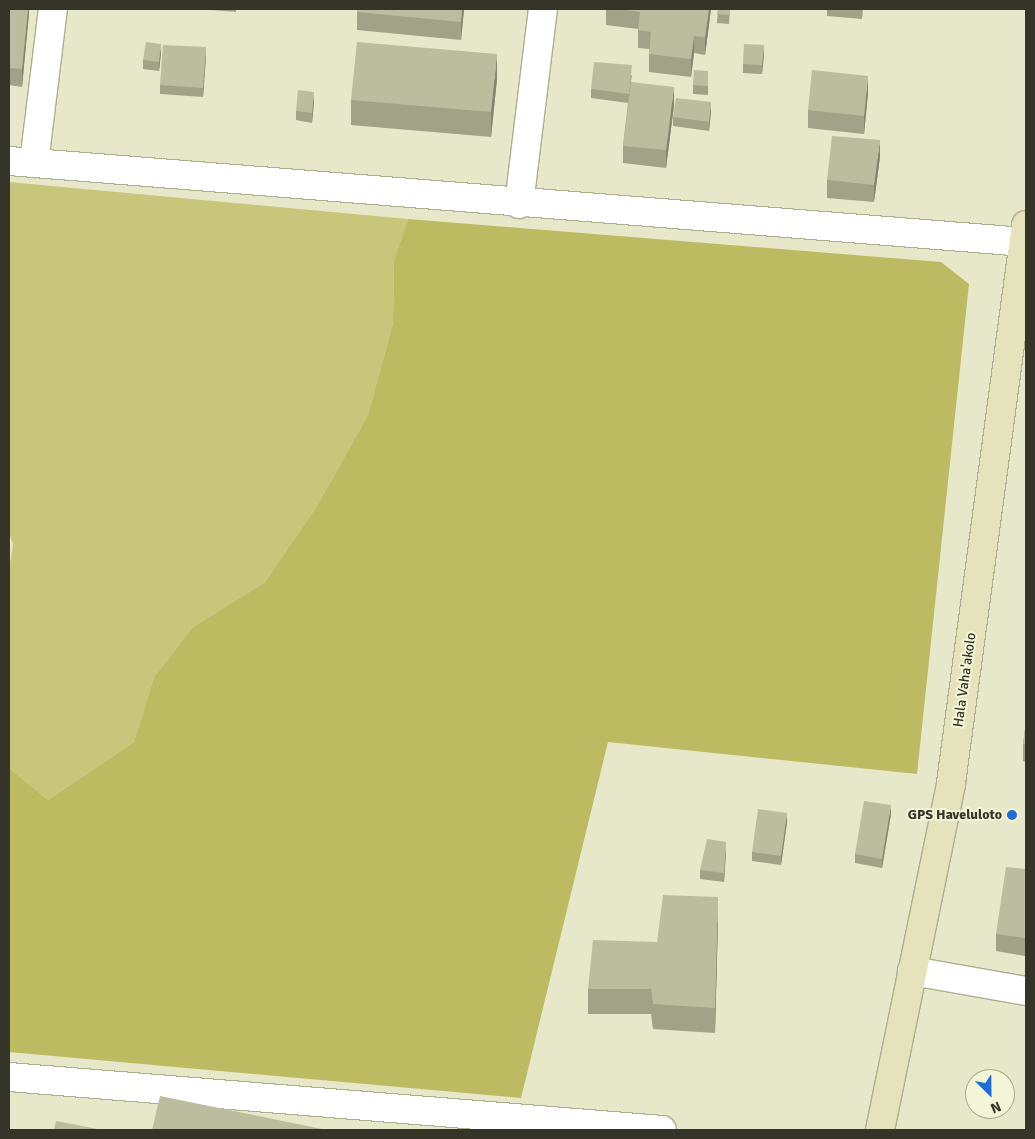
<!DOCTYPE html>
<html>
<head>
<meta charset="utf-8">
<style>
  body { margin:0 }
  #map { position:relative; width:1035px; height:1139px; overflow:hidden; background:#e7e8c9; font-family:Signika,sans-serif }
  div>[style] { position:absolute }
  .green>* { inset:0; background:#c7c67a }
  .forest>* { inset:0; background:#bcbb62 }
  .roads { filter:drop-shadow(1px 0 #adad90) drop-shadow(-1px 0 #adad90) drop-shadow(0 1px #adad90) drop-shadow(0 -1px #adad90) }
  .street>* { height:28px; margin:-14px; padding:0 14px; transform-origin:14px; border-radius:14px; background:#fff }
  .secondary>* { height:28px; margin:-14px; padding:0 14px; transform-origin:14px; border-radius:14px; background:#e5e3bc }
  .wall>* { inset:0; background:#a2a288 }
  .shaded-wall>* { inset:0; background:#84846f }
  .building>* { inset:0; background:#bcbc9e }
  .dots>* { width:14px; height:14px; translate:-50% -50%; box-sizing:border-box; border:2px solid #f4f5d6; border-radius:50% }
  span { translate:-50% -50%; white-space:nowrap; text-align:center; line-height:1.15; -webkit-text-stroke:4px #f4f5d6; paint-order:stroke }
  .street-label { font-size:14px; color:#343428 }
  .poi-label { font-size:14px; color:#343428; font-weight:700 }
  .right { translate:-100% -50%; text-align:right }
  .frame { position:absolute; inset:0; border:10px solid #343428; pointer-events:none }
  .north { position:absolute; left:965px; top:1069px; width:50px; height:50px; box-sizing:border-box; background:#f4f5d6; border:1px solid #a7a890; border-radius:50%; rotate:157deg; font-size:14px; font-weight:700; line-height:20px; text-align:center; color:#343428 }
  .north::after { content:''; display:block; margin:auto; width:18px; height:22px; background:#1e6cd7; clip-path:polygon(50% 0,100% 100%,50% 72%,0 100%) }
</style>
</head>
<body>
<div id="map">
  <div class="green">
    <i style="clip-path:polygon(9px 182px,408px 219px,394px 260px,393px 323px,368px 415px,317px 506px,265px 582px,193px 627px,154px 677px,134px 742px,48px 800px,9px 768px,9px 570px,13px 544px,9px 533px)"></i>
  </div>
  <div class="forest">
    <i style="clip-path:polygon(408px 219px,941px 262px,969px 284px,917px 774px,608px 742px,521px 1098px,9px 1052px,9px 768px,48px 800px,134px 742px,154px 677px,193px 627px,265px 582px,317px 506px,368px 415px,393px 323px,394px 260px)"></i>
  </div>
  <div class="roads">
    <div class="street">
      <i style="left:9px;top:161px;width:1018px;rotate:4.56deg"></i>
      <i style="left:34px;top:163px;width:155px;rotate:-83deg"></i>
      <i style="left:519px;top:204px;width:196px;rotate:-83deg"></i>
      <i style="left:912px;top:971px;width:116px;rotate:10deg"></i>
      <i style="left:9px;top:1077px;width:655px;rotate:4.64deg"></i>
    </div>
    <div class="secondary">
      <i style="left:880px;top:1130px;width:354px;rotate:-78.4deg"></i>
      <i style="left:951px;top:783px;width:563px;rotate:-82.34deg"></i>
    </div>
  </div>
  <div class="wall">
    <i style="clip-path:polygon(9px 9px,29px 9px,22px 87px,9px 85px)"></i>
    <i style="clip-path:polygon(198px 9px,236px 9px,236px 12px)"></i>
    <i style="clip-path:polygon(357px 9px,464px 9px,461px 40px,357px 30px)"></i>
    <i style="clip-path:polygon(606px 9px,711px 9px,705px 55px,694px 53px,691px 77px,649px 72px,649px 49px,638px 48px,638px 29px,606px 25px)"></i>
    <i style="clip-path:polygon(718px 9px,730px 9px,729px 24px,717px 23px)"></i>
    <i style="clip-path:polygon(827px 9px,863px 9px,862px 19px,827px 16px)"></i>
    <i style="clip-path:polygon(161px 53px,159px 71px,143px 69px,143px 60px)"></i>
    <i style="clip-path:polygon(764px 54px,762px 74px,743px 73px,743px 64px)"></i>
    <i style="clip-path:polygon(206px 56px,203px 97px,160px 94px,160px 85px)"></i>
    <i style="clip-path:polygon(708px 71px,708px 95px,693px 94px,693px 85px)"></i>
    <i style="clip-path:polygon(632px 75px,631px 82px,674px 105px,666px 168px,623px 163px,623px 146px,628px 103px,591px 98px,591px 89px)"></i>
    <i style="clip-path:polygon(497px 79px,491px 137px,351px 125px,351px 100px)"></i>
    <i style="clip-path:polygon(868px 93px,864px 134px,808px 128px,808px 110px)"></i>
    <i style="clip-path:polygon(314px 101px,312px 123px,296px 120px,296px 111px)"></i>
    <i style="clip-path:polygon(711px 111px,709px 131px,673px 126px,673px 117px)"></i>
    <i style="clip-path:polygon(880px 157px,874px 202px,827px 198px,827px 180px)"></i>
    <i style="clip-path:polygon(1026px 722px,1026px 762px,1023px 761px,1023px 744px)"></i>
    <i style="clip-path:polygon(891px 814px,882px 868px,855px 863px,855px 854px)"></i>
    <i style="clip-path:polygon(787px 822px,781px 865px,752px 861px,752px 852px)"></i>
    <i style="clip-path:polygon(726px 851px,724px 882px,700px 879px,700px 870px)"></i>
    <i style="clip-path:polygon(1026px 869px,1025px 956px,996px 951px,996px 934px)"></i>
    <i style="clip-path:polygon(718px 922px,715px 1033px,653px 1029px,651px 1014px,588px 1014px,588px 989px,657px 942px)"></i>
  </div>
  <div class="shaded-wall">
    <i style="clip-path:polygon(28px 9px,29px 9px,29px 15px,22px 87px,22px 69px)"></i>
    <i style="clip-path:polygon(462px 9px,464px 9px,461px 40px,461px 22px)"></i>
    <i style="clip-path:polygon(709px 9px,711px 9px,705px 55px,705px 37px)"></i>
    <i style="clip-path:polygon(694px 36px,694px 53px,691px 77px,691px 59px)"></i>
    <i style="clip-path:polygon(161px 44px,161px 53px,159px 71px,159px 62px)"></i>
    <i style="clip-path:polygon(764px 45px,764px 54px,762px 74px,762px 65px)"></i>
    <i style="clip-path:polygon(206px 47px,206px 56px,203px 97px,203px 88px)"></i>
    <i style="clip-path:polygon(497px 54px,497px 79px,491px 137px,491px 112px)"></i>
    <i style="clip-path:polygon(868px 76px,868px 93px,864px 134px,864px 116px)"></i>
    <i style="clip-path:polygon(674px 87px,674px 105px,666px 168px,666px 150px)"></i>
    <i style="clip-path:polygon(314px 92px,314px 101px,312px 123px,312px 113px)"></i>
    <i style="clip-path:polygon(711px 102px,711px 111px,709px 131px,709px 122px)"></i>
    <i style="clip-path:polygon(880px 140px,880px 157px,874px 202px,874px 185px)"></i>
    <i style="clip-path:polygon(891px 805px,891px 814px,882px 868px,882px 859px)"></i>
    <i style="clip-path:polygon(787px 813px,787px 822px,781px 865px,781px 856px)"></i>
    <i style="clip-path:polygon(726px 842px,726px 851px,724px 882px,724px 873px)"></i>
    <i style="clip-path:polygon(718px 897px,718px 922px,715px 1033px,715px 1008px)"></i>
    <i style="clip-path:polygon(1026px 933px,1026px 950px,1025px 956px,1025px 938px)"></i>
  </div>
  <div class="building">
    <i style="clip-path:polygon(9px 9px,28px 9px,22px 69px,9px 68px)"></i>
    <i style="clip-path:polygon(357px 9px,462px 9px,461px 22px,357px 12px)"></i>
    <i style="clip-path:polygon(618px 9px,709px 9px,705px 37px,694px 36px,691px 59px,649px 54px,651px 32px,638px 30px,640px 12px)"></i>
    <i style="clip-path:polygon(718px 9px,730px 9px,729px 15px,717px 14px)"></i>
    <i style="clip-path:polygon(845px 9px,862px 9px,862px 10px)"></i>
    <i style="clip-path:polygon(146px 42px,161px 44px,159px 62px,143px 60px)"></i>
    <i style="clip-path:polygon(357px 42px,497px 54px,491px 112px,351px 100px)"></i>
    <i style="clip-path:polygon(744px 44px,764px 45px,762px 65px,743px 64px)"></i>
    <i style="clip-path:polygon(163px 45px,206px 47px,203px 88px,160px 85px)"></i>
    <i style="clip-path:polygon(594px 62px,632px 65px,629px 94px,591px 89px)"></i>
    <i style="clip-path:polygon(694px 70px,708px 71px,708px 86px,693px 85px)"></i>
    <i style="clip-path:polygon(812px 70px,868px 76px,864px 116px,808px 110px)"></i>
    <i style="clip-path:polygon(631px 82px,674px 87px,666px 150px,623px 146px)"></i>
    <i style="clip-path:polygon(298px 90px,314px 92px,312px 113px,296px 111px)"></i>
    <i style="clip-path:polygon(676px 98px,711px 102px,709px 122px,673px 117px)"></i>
    <i style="clip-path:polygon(832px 136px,880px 140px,874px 185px,827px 180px)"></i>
    <i style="clip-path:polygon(1026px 722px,1026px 744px,1023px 744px)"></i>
    <i style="clip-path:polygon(864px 801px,891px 805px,882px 859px,855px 854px)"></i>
    <i style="clip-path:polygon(758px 809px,787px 813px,781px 856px,752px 852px)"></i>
    <i style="clip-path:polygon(707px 839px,726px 842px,724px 873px,700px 870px)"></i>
    <i style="clip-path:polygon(1006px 867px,1026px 869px,1026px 933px,1025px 938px,996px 934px)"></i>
    <i style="clip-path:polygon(663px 895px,718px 897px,715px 1008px,653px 1004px,651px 989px,588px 989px,593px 940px,657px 942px)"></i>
    <i style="clip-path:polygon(160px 1096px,327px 1130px,152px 1130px)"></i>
    <i style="clip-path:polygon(56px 1121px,103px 1130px,54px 1130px)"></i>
  </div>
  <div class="dots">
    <i style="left:1012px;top:815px;background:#1e6cd7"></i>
  </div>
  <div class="street-label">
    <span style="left:965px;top:680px;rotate:-82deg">Hala Vaha'akolo</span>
  </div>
  <div class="poi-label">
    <span class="right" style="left:1002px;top:815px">GPS Haveluloto</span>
  </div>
  <div class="frame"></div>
  <div class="north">N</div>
</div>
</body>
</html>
